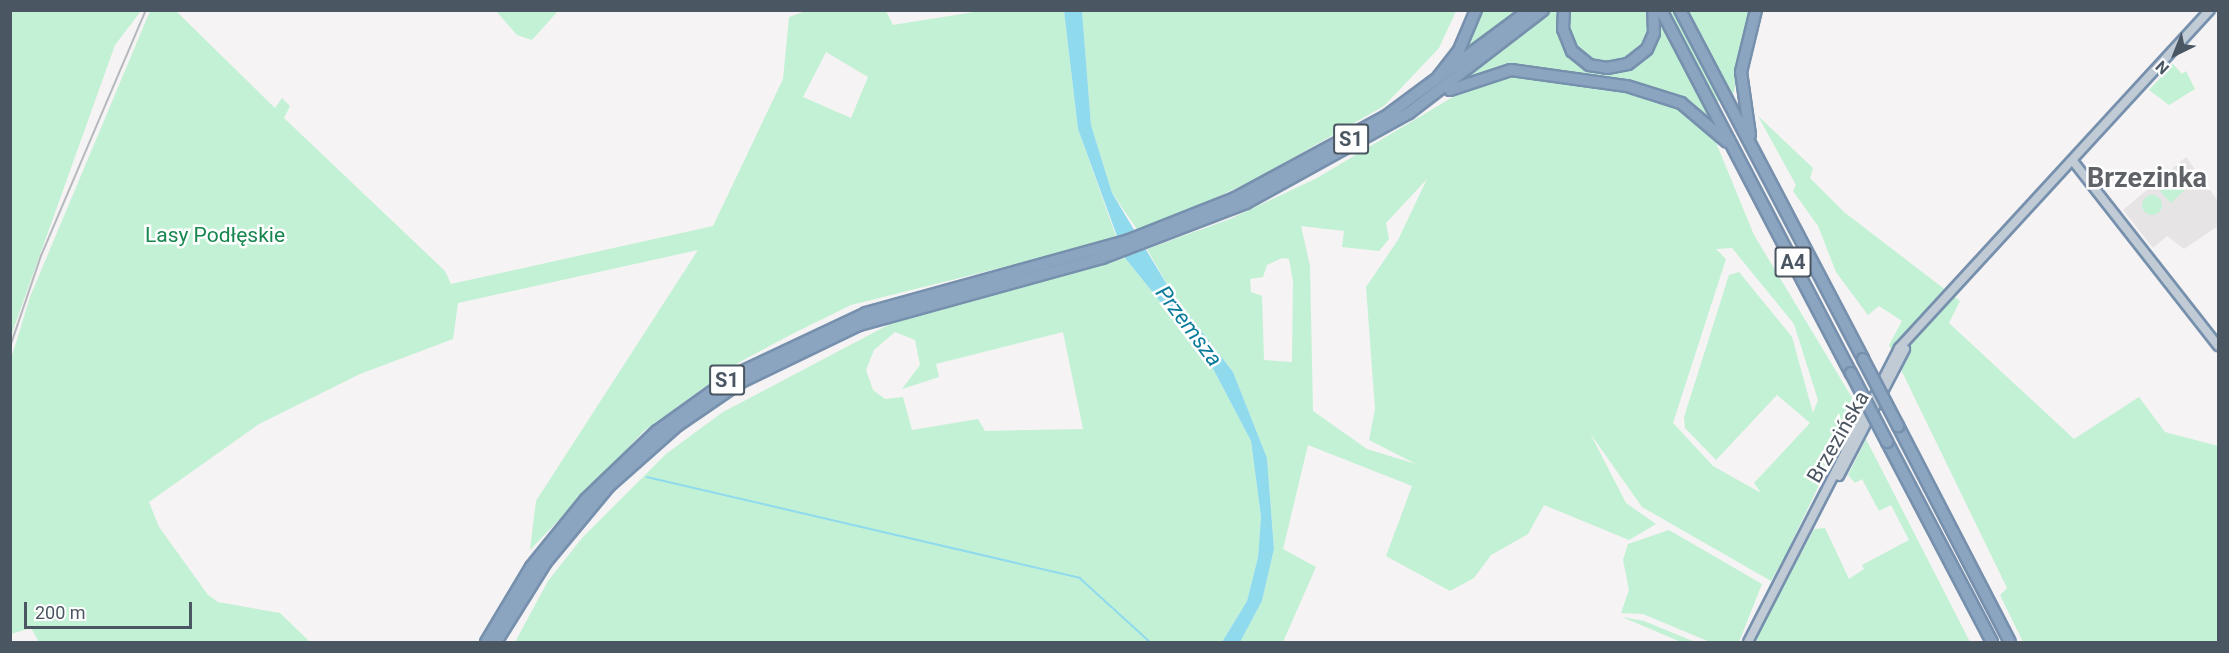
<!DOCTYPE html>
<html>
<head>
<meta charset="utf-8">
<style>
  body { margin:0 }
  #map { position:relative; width:2229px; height:653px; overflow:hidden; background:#f5f3f3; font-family:Roboto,sans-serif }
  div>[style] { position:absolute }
  .education>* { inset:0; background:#e6e4e5 }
  .green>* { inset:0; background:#c3f1d5 }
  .round { border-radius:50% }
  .water>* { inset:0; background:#90daee }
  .stream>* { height:1.5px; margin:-0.75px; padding:0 0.75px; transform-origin:0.75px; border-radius:0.75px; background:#90daee }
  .roads { filter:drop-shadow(2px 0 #7690ad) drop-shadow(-2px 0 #7690ad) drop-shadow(0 2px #7690ad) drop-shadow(0 -2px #7690ad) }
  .secondary>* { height:8px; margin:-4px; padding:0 4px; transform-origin:4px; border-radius:4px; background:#c1cbd6 }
  .highway>* { height:10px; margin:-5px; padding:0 5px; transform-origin:5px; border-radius:5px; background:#8ba5c1 }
  .rail>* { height:1.5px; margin:-0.75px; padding:0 0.75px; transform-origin:0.75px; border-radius:0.75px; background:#b5b8bd }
  .bridges { filter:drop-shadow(2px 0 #7690ad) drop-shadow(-2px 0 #7690ad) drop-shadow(0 2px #7690ad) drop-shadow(0 -2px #7690ad) }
  .highway-bridge>* { height:10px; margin:-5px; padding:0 5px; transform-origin:5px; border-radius:5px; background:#8ba5c1 }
  span { translate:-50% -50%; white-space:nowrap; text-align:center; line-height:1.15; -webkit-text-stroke:5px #fff; paint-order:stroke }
  .shield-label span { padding:2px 4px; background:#fff; border:2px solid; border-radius:4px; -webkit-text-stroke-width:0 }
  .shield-label { font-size:20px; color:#4a5661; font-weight:700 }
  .park-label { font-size:21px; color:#17864f }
  .street-label { font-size:21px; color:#4a5661 }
  .water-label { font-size:22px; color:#0c7c9b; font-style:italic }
  .district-label { font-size:27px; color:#5f6368; font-weight:700 }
  .frame { position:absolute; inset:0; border:12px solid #4a5661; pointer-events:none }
  .north { position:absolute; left:2145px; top:24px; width:60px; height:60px; -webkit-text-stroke:4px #fff; paint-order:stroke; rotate:223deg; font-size:16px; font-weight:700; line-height:24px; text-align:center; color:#4a5661 }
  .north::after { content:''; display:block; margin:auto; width:21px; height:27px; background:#4a5661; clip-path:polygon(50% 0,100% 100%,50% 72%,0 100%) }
  .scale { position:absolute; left:24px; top:602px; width:168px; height:27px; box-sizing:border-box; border:3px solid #4a5661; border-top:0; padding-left:8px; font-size:18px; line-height:21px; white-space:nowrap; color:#4a5661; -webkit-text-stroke:4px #fff; paint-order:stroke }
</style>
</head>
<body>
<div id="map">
  <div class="education">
    <i style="clip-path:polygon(2186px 157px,2218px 201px,2218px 226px,2184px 249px,2167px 236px,2153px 248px,2123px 210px)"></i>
  </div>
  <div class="green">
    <i style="clip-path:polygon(1651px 10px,1651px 40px,1627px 64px,1589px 62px,1567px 38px,1566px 11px)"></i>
    <i style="clip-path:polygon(10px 11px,141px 11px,115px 45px,12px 333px)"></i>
    <i style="clip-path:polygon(evenodd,150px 11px,176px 11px,275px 108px,282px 98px,290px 106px,284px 118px,445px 271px,451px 284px,713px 226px,783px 79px,789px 17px,806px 11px,886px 11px,893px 25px,980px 11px,1064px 11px,1078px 129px,1117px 239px,851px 305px,792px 334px,738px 363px,644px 431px,530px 550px,536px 501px,698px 250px,458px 303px,453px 339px,360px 374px,259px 424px,149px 502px,159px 527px,208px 595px,218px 602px,280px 613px,310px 642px,39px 642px,31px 628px,11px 634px,11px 359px,30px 297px,150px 11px,826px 52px,868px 77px,851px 118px,803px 97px,826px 52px)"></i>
    <i style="clip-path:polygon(496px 11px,558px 11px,532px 40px,517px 35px)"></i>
    <i style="clip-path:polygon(1082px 11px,1456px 11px,1439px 48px,1384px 106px,1250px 182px,1139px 232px,1112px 193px,1091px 125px)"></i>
    <i style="clip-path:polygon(1478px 11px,1520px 11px,1453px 63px)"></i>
    <i style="clip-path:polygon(1549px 11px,1562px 11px,1576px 58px,1621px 70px,1659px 21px,1711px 120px,1686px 102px,1543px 69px,1454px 84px)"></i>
    <i style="clip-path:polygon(1666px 11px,1676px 11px,1722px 99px,1715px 103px)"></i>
    <i style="clip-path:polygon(1688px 11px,1753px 11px,1733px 96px,1732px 96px)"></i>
    <i style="clip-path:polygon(2173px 64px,2182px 74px,2186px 71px,2195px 89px,2169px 105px,2149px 90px)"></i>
    <i style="clip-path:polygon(evenodd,1523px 74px,1620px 89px,1679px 107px,1715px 140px,1754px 235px,1857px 406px,1784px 558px,1771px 581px,1642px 507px,1590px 433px,1626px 503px,1656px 524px,1629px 540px,1544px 505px,1528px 534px,1491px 555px,1474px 578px,1450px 591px,1386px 556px,1412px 486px,1308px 445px,1283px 549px,1316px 567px,1283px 642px,1240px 642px,1262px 601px,1274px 549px,1267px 458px,1233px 372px,1172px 293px,1147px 249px,1230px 219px,1317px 178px,1478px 82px,1523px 74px,1427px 179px,1398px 240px,1366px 287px,1375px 409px,1369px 440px,1416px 464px,1367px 449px,1313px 411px,1310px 266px,1301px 226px,1344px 231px,1342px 247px,1379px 251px,1389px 239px,1386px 223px,1427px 179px,1523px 74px,1732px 248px,1794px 324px,1818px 400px,1813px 413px,1792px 337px,1739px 272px,1729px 275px,1684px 417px,1685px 428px,1716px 460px,1777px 395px,1810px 423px,1754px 483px,1761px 493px,1713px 466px,1673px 423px,1726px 259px,1716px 249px,1732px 248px,1523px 74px,1282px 258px,1289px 259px,1293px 281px,1292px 362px,1264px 360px,1262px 296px,1251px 292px,1250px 279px,1263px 277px,1267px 265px,1282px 258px)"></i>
    <i style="clip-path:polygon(1758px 116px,1813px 168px,1810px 178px,1844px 212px,1960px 301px,1949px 323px,2074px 439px,2139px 397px,2165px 432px,2218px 446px,2218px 642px,2023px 642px,2000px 595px,2007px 588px,1889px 345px,1902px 321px,1879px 306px,1868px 315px,1836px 272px,1818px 226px,1793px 191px,1796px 185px)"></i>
    <i style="clip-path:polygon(2184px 168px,2195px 180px,2171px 203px,2160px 191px)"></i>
    <i class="round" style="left:2142px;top:195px;width:20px;height:20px"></i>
    <i style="clip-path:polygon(evenodd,1125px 258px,1210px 363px,1251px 441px,1261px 517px,1258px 557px,1247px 601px,1222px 642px,515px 642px,548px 581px,582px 538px,666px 454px,723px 412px,890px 324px,1125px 258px,895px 332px,915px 340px,920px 365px,902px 389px,939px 377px,936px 364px,1063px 332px,1083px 429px,985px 431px,978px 419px,912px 430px,903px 397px,885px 399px,873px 390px,866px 370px,874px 350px,895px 332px)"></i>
    <i style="clip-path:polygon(1866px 439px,1970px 642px,1754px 642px,1814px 529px,1825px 528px,1849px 579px,1864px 569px,1862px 565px,1909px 540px,1891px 505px,1879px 511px,1862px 479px,1855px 483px,1848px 475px)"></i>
    <i style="clip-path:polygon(1669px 530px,1762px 584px,1739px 642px,1710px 642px,1643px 614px,1621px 613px,1629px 590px,1623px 560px,1628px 544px)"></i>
    <i style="clip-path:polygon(1622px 617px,1644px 621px,1695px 642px,1681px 642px)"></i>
  </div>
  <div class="water">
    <i style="clip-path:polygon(1064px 11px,1082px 11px,1091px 125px,1112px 193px,1172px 293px,1233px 372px,1267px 458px,1274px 549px,1262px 601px,1240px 642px,1222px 642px,1247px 601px,1258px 557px,1261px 517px,1251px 441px,1210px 363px,1125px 258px,1078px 129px)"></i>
  </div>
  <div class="stream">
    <i style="left:647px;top:477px;width:445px;rotate:13.1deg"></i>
    <i style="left:1080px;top:578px;width:95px;rotate:42.4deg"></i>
  </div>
  <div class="roads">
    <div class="secondary">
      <i style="left:2073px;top:161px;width:235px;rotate:51.9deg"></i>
      <i style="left:1839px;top:476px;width:143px;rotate:-62.5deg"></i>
      <i style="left:1748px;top:642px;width:331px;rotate:-62.8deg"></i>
      <i style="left:1899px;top:348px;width:459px;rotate:-47.4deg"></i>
    </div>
    <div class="highway">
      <i style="left:1564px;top:10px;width:19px;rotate:93deg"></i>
      <i style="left:1563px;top:29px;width:24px;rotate:68deg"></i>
      <i style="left:1572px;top:51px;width:22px;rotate:39deg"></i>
      <i style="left:1589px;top:65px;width:18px;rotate:9deg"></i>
      <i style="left:1607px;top:68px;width:21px;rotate:-11deg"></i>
      <i style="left:1628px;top:64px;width:24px;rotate:-38deg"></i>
      <i style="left:1647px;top:49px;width:17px;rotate:-66deg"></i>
      <i style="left:1654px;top:33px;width:23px;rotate:-92deg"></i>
      <i style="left:1661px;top:10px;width:410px;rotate:62.4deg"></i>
      <i style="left:1680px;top:10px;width:394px;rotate:62.3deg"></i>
      <i style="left:1438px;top:77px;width:34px;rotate:-52deg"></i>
      <i style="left:1459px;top:50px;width:43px;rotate:-67deg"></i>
      <i style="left:1450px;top:90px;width:64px;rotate:-18.2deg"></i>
      <i style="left:1511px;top:70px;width:117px;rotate:7.9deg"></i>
      <i style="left:1627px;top:86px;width:57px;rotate:17.5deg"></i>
      <i style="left:1681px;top:103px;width:60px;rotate:40.3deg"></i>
      <i style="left:1750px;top:135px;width:64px;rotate:-98.1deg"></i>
      <i style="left:1741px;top:72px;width:64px;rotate:-76.4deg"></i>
      <i style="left:1898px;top:426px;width:243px;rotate:62.6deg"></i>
      <i style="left:1887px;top:442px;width:226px;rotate:62.3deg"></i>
      <i style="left:486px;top:642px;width:87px;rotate:-59deg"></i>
      <i style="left:531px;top:567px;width:87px;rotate:-51deg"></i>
      <i style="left:586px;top:499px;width:98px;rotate:-43.8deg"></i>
      <i style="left:657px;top:431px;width:96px;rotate:-35.7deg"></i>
      <i style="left:735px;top:375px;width:145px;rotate:-25.3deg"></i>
      <i style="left:866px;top:313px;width:273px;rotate:-15.5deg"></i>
      <i style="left:1129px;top:240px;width:114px;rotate:-21.6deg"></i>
      <i style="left:1235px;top:198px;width:170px;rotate:-28.4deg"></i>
      <i style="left:1385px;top:117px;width:179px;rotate:-36.6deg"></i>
      <i style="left:496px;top:642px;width:94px;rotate:-58deg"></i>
      <i style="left:546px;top:562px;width:99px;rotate:-50.3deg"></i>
      <i style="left:609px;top:486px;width:92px;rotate:-41.5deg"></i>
      <i style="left:678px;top:425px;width:76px;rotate:-34.3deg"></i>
      <i style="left:741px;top:382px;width:131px;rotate:-25.8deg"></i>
      <i style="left:859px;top:325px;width:252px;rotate:-15.4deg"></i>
      <i style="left:1102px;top:258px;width:154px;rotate:-20.9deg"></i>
      <i style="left:1246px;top:203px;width:186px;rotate:-28.9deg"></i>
      <i style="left:1409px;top:113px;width:169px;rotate:-37.5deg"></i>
    </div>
  </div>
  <div class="rail">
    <i style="left:10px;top:347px;width:96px;rotate:-71.2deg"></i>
    <i style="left:41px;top:256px;width:267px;rotate:-66.9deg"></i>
  </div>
  <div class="bridges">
    <div class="highway-bridge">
      <i style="left:1863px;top:359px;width:76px;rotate:62.4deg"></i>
      <i style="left:1851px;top:373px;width:78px;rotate:62.4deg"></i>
    </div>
  </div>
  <div class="shield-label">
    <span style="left:1351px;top:139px">S1</span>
    <span style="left:1793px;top:262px">A4</span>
    <span style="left:727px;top:380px">S1</span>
  </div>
  <div class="park-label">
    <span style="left:215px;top:235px">Lasy Podłęskie</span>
  </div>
  <div class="street-label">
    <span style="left:1838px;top:437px;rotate:-60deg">Brzezińska</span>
  </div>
  <div class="water-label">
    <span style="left:1189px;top:326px;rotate:53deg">Przemsza</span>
  </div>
  <div class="district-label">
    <span style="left:2147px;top:179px">Brzezinka</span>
  </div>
  <div class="frame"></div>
  <div class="north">N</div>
  <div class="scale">200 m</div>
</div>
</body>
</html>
